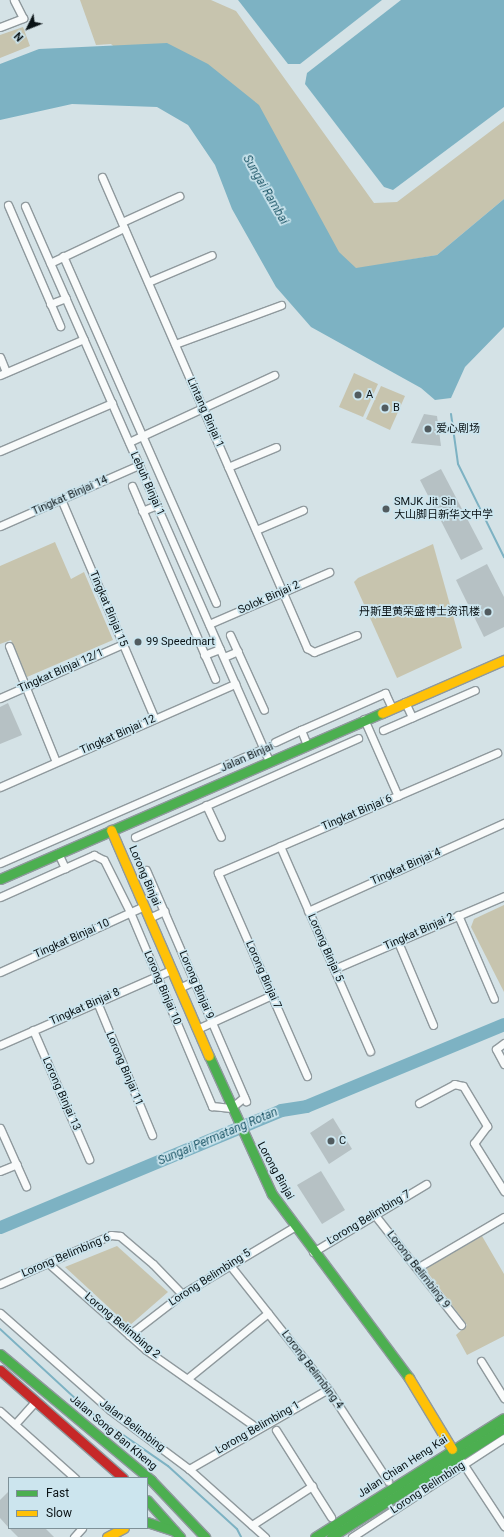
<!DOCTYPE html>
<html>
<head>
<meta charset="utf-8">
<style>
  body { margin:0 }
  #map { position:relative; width:504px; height:1537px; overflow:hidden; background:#d4e2e6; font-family:Roboto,"Noto Sans SC",sans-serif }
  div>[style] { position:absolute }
  .green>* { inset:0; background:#c7c4ae }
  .water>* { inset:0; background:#7db2c3 }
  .stream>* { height:2px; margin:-1px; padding:0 1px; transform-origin:1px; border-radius:1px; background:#7db2c3 }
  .river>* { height:13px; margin:-6.5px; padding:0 6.5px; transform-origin:6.5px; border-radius:6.5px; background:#7db2c3 }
  .building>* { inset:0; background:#b6c1c4 }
  .roads { filter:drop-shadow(1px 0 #8f999d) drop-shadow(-1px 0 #8f999d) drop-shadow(0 1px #8f999d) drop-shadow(0 -1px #8f999d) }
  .street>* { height:7px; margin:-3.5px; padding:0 3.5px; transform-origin:3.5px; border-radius:3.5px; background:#f9fbfb }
  .fast>* { height:9px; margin:-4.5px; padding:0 4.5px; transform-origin:4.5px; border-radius:4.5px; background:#4caf50 }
  .slow>* { height:9px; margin:-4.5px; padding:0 4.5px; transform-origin:4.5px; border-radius:4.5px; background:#ffc107 }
  .jam>* { height:9px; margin:-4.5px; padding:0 4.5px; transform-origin:4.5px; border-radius:4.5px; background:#c62828 }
  .dots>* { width:11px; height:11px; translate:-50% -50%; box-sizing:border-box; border:2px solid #cce5ee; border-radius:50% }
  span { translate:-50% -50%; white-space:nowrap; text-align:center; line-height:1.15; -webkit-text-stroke:3.5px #cce5ee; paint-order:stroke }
  .poi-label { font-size:11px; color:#0a1316 }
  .left { translate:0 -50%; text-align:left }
  .right { translate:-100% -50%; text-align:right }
  .street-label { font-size:11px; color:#0a1316 }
  .water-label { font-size:12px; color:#1a5465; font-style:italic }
  .legend { position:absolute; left:8px; top:1477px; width:140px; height:52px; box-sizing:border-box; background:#cce5ee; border:1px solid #7e9198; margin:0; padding:5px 7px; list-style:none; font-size:12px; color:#0a1316 }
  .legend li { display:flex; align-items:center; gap:8px; height:20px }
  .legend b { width:20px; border:1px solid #7e9198 }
  .north { position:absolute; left:8px; top:8px; width:40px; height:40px; -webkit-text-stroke:3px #cce5ee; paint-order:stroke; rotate:227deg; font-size:11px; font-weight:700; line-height:16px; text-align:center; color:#0a1316 }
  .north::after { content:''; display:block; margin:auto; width:14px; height:18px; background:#0a1316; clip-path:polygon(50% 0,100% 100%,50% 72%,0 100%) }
</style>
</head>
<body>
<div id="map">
  <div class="green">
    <i style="clip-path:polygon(80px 0,211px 0,236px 11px,374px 203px,397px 202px,504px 121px,504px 199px,437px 255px,356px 269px,111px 44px,96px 45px)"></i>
    <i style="clip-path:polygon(23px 27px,30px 46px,0 58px,0 35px)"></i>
    <i style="clip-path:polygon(354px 373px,378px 384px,363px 417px,339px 407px)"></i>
    <i style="clip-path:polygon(381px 386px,405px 396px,390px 430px,366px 419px)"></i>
    <i style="clip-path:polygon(55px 542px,71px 579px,84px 572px,113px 640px,27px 677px,11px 640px,0 644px,0 566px)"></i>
    <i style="clip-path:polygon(433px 544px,462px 648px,397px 678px,354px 582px,358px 578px)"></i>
    <i style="clip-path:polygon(504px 905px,504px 992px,471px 927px,474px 919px)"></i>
    <i style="clip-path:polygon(482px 1236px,504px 1274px,504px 1336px,467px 1355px,456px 1335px,467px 1325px,425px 1269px)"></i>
    <i style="clip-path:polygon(117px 1246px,168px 1292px,129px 1326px,65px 1267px)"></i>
  </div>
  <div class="water">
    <i style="clip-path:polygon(238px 0,382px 0,300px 64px,288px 64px)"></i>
    <i style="clip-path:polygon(401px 0,504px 0,504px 107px,393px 190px,384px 187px,305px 84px,307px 73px)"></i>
    <i style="clip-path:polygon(167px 43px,208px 64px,259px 105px,339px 252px,356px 268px,437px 255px,504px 199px,504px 327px,465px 367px,451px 398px,435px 400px,421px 388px,311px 327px,276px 287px,232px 209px,215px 165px,188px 125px,157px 107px,72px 104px,0 120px,0 64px,39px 49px)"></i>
  </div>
  <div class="stream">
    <i style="left:451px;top:414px;width:50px;rotate:82deg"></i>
    <i style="left:458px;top:464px;width:104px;rotate:63.7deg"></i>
    <i style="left:0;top:1329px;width:122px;rotate:42.7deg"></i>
    <i style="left:90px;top:1412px;width:95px;rotate:34.7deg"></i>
    <i style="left:168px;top:1466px;width:93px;rotate:42.4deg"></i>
    <i style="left:237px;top:1529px;width:9px;rotate:63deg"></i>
  </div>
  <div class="river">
    <i style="left:0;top:1227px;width:304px;rotate:-22.6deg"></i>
    <i style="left:281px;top:1110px;width:25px;rotate:-9deg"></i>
    <i style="left:306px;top:1106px;width:214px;rotate:-22.5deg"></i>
  </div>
  <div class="building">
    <i style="clip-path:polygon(424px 414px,437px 416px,441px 446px,411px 443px)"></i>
    <i style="clip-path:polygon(441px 469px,483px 549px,461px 560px,420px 480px)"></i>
    <i style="clip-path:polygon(487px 564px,504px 597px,504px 627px,484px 637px,456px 580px)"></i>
    <i style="clip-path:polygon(8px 703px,22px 735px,0 744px,0 707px)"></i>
    <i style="clip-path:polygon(333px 1118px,352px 1149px,329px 1164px,310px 1133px)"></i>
    <i style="clip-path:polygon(321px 1171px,345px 1210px,322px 1224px,297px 1185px)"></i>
    <i style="clip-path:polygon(9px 1491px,9px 1528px,0 1518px,0 1500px)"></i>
    <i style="clip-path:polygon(9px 1528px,45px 1528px,54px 1537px,18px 1537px)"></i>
  </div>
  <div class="roads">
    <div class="street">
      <i style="left:0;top:27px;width:25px;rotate:-21deg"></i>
      <i style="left:23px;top:18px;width:20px;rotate:-117deg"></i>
      <i style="left:102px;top:177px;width:514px;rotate:66.48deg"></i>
      <i style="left:307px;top:648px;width:8px;rotate:30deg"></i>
      <i style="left:314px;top:652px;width:46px;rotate:-21.6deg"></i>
      <i style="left:8px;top:205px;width:132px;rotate:66.7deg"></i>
      <i style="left:25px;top:206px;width:606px;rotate:66.27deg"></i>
      <i style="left:122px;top:222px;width:63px;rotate:-24.5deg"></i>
      <i style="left:63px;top:256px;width:379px;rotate:66.2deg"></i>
      <i style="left:50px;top:263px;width:82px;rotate:-25.3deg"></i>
      <i style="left:148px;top:282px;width:69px;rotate:-22.9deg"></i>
      <i style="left:50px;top:304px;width:17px;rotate:-21deg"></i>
      <i style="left:175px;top:344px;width:113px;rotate:-20.2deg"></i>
      <i style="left:0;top:357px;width:16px;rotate:68deg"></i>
      <i style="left:0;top:375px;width:91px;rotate:-23.2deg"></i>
      <i style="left:129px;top:442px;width:160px;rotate:-24.8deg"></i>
      <i style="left:0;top:451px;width:122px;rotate:-23.2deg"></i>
      <i style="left:228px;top:467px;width:52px;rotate:-22.6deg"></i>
      <i style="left:132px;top:486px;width:210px;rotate:66.7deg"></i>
      <i style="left:61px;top:499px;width:239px;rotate:66.9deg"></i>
      <i style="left:142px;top:511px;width:16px;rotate:-22deg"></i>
      <i style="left:0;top:526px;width:152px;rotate:-23.7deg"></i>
      <i style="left:256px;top:530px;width:51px;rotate:-23.1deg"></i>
      <i style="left:209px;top:624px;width:131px;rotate:-23.4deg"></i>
      <i style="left:230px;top:635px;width:82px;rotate:65.6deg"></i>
      <i style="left:9px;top:646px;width:125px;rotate:67.9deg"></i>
      <i style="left:204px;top:655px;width:17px;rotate:-21deg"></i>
      <i style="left:224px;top:657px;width:15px;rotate:-23deg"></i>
      <i style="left:0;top:698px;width:134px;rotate:-23.7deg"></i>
      <i style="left:405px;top:702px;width:17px;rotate:65deg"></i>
      <i style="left:364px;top:719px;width:84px;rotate:66.2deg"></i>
      <i style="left:301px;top:730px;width:92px;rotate:-23.8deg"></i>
      <i style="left:385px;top:693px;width:17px;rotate:65deg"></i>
      <i style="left:383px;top:730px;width:100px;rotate:-23.5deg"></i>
      <i style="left:275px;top:742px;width:29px;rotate:-25deg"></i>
      <i style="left:301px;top:730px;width:16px;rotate:68deg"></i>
      <i style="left:0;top:787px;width:257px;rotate:-23.7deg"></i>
      <i style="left:206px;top:805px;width:35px;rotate:65deg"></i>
      <i style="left:135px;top:837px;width:244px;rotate:-23.9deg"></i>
      <i style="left:280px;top:846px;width:224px;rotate:66.3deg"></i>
      <i style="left:58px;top:853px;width:17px;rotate:65deg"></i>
      <i style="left:0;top:863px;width:288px;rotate:-23.5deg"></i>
      <i style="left:146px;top:870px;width:252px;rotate:66.6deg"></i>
      <i style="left:0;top:897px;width:103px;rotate:-24.1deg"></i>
      <i style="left:94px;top:855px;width:11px;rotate:27deg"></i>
      <i style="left:104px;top:860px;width:58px;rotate:63.4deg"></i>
      <i style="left:130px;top:912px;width:211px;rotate:67.1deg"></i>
      <i style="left:212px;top:1106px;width:19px;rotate:6deg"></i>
      <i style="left:231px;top:1108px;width:17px;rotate:-40deg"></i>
      <i style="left:308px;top:911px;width:215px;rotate:-24.2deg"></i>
      <i style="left:458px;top:915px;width:91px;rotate:66.8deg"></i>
      <i style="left:149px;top:918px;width:17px;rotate:-25deg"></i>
      <i style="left:398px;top:942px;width:90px;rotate:67.1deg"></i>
      <i style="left:334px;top:969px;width:185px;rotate:-23.2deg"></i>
      <i style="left:0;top:972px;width:158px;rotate:-24.6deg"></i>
      <i style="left:179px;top:988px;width:17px;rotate:-25deg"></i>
      <i style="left:97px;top:1002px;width:144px;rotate:67.5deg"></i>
      <i style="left:197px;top:1029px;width:82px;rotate:-24.4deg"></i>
      <i style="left:33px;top:1030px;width:141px;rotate:66.5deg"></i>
      <i style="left:504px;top:1043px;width:10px;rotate:143deg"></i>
      <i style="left:496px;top:1049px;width:17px;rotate:62deg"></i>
      <i style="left:0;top:1045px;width:187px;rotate:-23.7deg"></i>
      <i style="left:307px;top:1076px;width:222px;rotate:-113.7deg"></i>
      <i style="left:218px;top:873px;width:304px;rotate:-23.3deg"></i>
      <i style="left:419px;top:1103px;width:40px;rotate:-28deg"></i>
      <i style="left:454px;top:1084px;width:9px;rotate:13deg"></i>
      <i style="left:463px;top:1086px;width:47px;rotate:59deg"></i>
      <i style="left:487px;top:1126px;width:21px;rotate:127deg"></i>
      <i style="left:474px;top:1143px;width:57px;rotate:58deg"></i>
      <i style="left:0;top:1128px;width:64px;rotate:65.9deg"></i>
      <i style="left:0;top:1171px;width:18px;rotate:-22deg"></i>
      <i style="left:374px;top:1214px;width:141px;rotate:51.9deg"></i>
      <i style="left:313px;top:1252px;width:132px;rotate:-31deg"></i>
      <i style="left:48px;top:1263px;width:131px;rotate:41.6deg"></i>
      <i style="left:146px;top:1350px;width:136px;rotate:35.1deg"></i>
      <i style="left:229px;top:1264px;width:159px;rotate:51.6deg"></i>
      <i style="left:328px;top:1389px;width:110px;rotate:56.9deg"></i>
      <i style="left:417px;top:1268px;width:101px;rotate:-30.4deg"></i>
      <i style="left:0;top:1284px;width:121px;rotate:-23.8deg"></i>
      <i style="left:111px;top:1235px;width:9px;rotate:6deg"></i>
      <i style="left:120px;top:1236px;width:43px;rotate:40.3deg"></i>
      <i style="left:153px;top:1264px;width:42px;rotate:46deg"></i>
      <i style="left:0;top:1313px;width:147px;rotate:41.4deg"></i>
      <i style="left:110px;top:1410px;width:99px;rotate:36.8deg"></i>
      <i style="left:189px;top:1469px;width:102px;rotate:41.8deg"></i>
      <i style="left:129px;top:1335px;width:67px;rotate:-37.7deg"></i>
      <i style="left:182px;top:1294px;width:131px;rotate:-30.9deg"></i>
      <i style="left:481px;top:1361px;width:44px;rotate:58.1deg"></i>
      <i style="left:188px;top:1378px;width:103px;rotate:-39.1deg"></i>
      <i style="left:0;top:1411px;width:101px;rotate:41.8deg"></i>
      <i style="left:15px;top:1424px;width:31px;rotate:-48deg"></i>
      <i style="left:276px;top:1430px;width:103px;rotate:57.7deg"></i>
      <i style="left:462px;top:1462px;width:77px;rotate:56.7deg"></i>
      <i style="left:189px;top:1469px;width:160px;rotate:-29.9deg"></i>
      <i style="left:252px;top:1525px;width:72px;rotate:-33deg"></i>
      <i style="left:74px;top:1537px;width:12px;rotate:-48deg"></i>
      <i style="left:352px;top:1537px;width:181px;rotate:-33.1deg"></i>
    </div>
    <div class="fast">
      <i style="left:0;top:879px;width:417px;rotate:-23.5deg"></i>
      <i style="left:209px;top:1056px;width:152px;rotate:65.5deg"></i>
      <i style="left:272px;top:1194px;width:229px;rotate:53.3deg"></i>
      <i style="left:0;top:1354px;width:197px;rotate:39.8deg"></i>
      <i style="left:151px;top:1480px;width:79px;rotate:46.5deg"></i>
      <i style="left:147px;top:1500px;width:50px;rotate:48.3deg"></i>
      <i style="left:147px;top:1522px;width:29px;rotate:18deg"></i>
      <i style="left:315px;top:1537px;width:223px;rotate:-32.2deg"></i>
      <i style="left:331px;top:1537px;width:204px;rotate:-32.2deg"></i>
    </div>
    <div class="slow">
      <i style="left:382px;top:713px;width:133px;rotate:-23.5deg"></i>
      <i style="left:111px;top:830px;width:246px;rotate:66.6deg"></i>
      <i style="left:409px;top:1378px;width:83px;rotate:58.8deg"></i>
      <i style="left:107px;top:1537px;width:19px;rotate:-28deg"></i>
    </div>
    <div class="jam">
      <i style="left:0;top:1370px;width:164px;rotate:41.3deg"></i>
    </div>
  </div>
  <div class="dots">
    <i style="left:358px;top:395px;background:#515b5f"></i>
    <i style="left:385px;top:408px;background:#515b5f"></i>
    <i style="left:428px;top:429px;background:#515b5f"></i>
    <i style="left:386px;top:509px;background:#515b5f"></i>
    <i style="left:488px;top:612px;background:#515b5f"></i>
    <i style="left:138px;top:642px;background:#515b5f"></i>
    <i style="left:331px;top:1141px;background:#515b5f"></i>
  </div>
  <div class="poi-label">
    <span class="left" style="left:366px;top:395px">A</span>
    <span class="left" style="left:393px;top:408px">B</span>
    <span class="left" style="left:436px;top:429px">爱心剧场</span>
    <span class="left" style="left:394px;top:509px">SMJK Jit Sin<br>大山脚日新华文中学</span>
    <span class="right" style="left:480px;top:612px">丹斯里黄荣盛博士资讯楼</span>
    <span class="left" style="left:146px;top:642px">99 Speedmart</span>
    <span class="left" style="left:339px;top:1141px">C</span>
  </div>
  <div class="street-label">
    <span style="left:205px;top:413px;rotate:66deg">Lintang Binjai 1</span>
    <span style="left:147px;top:484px;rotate:66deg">Lebuh Binjai 1</span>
    <span style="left:70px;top:496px;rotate:-24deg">Tingkat Binjai 14</span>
    <span style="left:269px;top:598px;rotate:-24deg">Solok Binjai 2</span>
    <span style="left:108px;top:609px;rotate:67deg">Tingkat Binjai 15</span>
    <span style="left:61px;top:671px;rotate:-24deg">Tingkat Binjai 12/1</span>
    <span style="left:118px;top:735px;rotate:-24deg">Tingkat Binjai 12</span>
    <span style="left:247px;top:758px;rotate:-24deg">Jalan Binjai</span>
    <span style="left:357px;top:813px;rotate:-23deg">Tingkat Binjai 6</span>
    <span style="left:406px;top:867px;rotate:-24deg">Tingkat Binjai 4</span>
    <span style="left:144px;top:876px;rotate:67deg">Lorong Binjai</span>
    <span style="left:419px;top:932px;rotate:-24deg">Tingkat Binjai 2</span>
    <span style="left:72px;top:939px;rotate:-24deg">Tingkat Binjai 10</span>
    <span style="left:325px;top:948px;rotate:66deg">Lorong Binjai 5</span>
    <span style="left:263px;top:975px;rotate:66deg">Lorong Binjai 7</span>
    <span style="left:196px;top:985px;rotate:67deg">Lorong Binjai 9</span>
    <span style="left:162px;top:988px;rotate:67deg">Lorong Binjai 10</span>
    <span style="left:85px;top:1007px;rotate:-24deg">Tingkat Binjai 8</span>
    <span style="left:124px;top:1069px;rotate:67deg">Lorong Binjai 11</span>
    <span style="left:61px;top:1094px;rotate:66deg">Lorong Binjai 13</span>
    <span style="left:275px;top:1171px;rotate:61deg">Lorong Binjai</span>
    <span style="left:369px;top:1218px;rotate:-31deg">Lorong Belimbing 7</span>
    <span style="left:66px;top:1256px;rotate:-23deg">Lorong Belimbing 6</span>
    <span style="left:418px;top:1270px;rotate:52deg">Lorong Belimbing 9</span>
    <span style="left:210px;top:1278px;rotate:-33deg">Lorong Belimbing 5</span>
    <span style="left:122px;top:1326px;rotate:40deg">Lorong Belimbing 2</span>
    <span style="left:312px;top:1370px;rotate:53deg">Lorong Belimbing 4</span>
    <span style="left:132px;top:1426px;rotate:37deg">Jalan Belimbing</span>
    <span style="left:258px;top:1428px;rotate:-30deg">Lorong Belimbing 1</span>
    <span style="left:113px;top:1433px;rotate:40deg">Jalan Song Ban Kheng</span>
    <span style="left:403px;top:1467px;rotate:-33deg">Jalan Chian Heng Kai</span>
    <span style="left:428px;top:1488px;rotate:-33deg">Lorong Belimbing</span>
  </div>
  <div class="water-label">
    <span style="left:265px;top:190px;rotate:60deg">Sungai Rambai</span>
    <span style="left:218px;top:1137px;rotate:-23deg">Sungai Permatang Rotan</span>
  </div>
  <ul class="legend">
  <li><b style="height:5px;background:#4caf50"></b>Fast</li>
  <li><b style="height:5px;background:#ffc107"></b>Slow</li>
  </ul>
  <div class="north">N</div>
</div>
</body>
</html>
